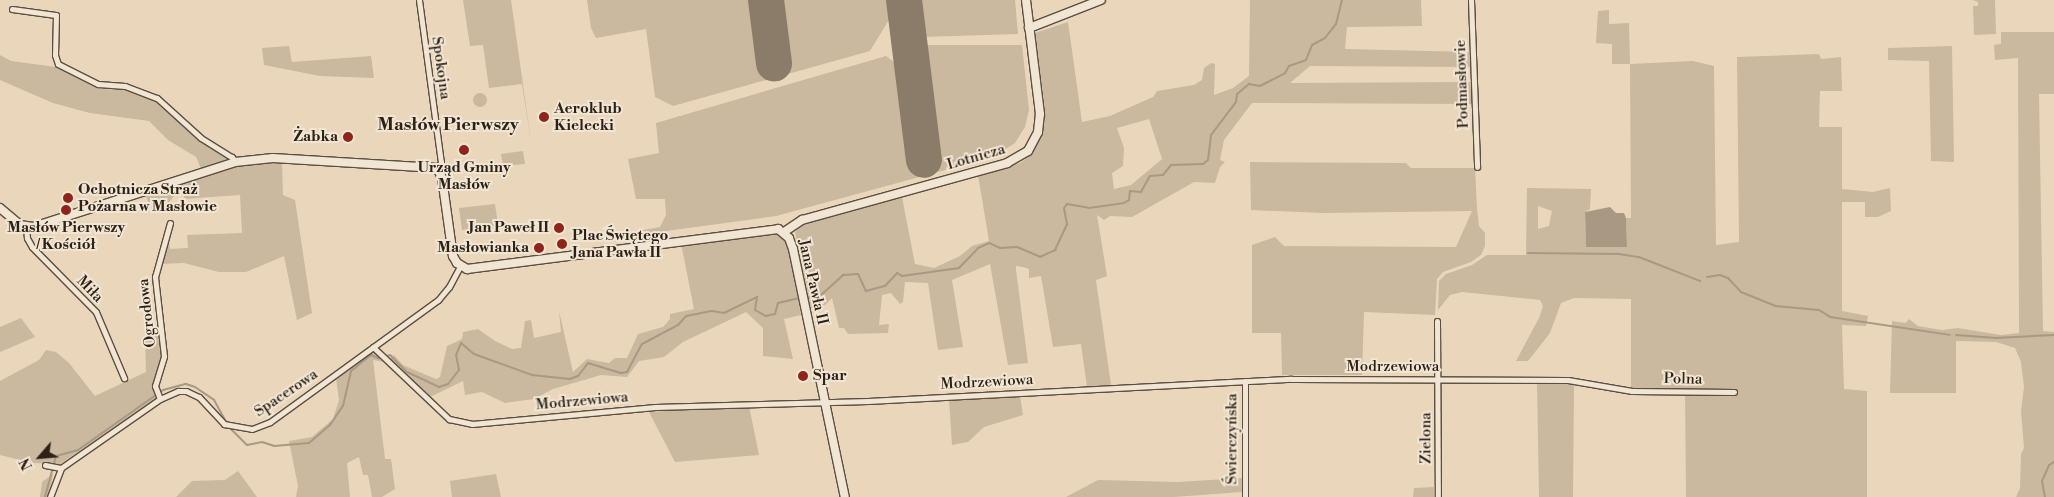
<!DOCTYPE html>
<html>
<head>
<meta charset="utf-8">
<style>
  body { margin:0 }
  #map { position:relative; width:2054px; height:497px; overflow:hidden; background:#ead7bb; font-family:"Libre Bodoni",serif }
  div>[style] { position:absolute }
  .green>* { inset:0; background:#cab89f }
  .round { border-radius:50% }
  .water>* { inset:0; background:#a99983 }
  .stream>* { height:2px; margin:-1px; padding:0 1px; transform-origin:1px; border-radius:1px; background:#a99983 }
  .runway>* { height:36px; margin:-18px; padding:0 18px; transform-origin:18px; border-radius:18px; background:#8b7c69 }
  .roads { filter:drop-shadow(1px 0 #5c4e40) drop-shadow(-1px 0 #5c4e40) drop-shadow(0 1px #5c4e40) drop-shadow(0 -1px #5c4e40) }
  .street>* { height:5px; margin:-2.5px; padding:0 2.5px; transform-origin:2.5px; border-radius:2.5px; background:#f1e5d3 }
  .secondary>* { height:8px; margin:-4px; padding:0 4px; transform-origin:4px; border-radius:4px; background:#f1e5d3 }
  .dots>* { width:14px; height:14px; translate:-50% -50%; box-sizing:border-box; border:2px solid #f1e5d3; border-radius:50% }
  span { translate:-50% -50%; white-space:nowrap; text-align:center; line-height:1.15; -webkit-text-stroke:4px #f1e5d3; paint-order:stroke }
  .street-label { font-size:15px; color:#2c2017 }
  .poi-label { font-size:15px; color:#2c2017; font-weight:700 }
  .left { translate:0 -50%; text-align:left }
  .right { translate:-100% -50%; text-align:right }
  .quarter-label { font-size:18px; color:#2c2017; font-weight:700 }
  .north { position:absolute; left:15px; top:432px; width:50px; height:50px; -webkit-text-stroke:4px #f1e5d3; paint-order:stroke; rotate:243deg; font-size:14px; font-weight:700; line-height:20px; text-align:center; color:#2c2017 }
  .north::after { content:''; display:block; margin:auto; width:18px; height:22px; background:#2c2017; clip-path:polygon(50% 0,100% 100%,50% 72%,0 100%) }
</style>
</head>
<body>
<div id="map">
  <div class="green">
    <i style="clip-path:polygon(463px 0,511px 0,532px 148px,522px 84px,489px 88px,483px 45px,470px 46px)"></i>
    <i style="clip-path:polygon(587px 0,891px 0,893px 13px,870px 51px,673px 106px,655px 97px,646px 29px,596px 38px,591px 28px)"></i>
    <i style="clip-path:polygon(917px 0,1015px 0,1018px 34px,921px 37px)"></i>
    <i style="clip-path:polygon(evenodd,1250px 0,1421px 0,1422px 26px,1347px 27px,1345px 49px,1472px 52px,1474px 104px,1252px 103px,1224px 140px,1220px 160px,1225px 162px,1220px 167px,1215px 183px,1194px 182px,1132px 217px,1110px 216px,1104px 220px,1097px 215px,1107px 276px,1096px 280px,1111px 385px,1087px 387px,1081px 344px,1053px 347px,1041px 276px,1029px 278px,1029px 269px,1023px 267px,1016px 266px,1016px 270px,1028px 363px,1008px 365px,990px 264px,952px 280px,963px 347px,938px 350px,928px 283px,905px 282px,903px 302px,900px 304px,891px 293px,882px 295px,879px 325px,889px 324px,888px 333px,848px 334px,844px 328px,839px 328px,832px 298px,825px 305px,811px 308px,795px 232px,803px 224px,902px 197px,915px 264px,934px 268px,960px 256px,972px 246px,989px 241px,978px 175px,1020px 163px,1028px 157px,1038px 142px,1043px 122px,1045px 109px,1035px 33px,1068px 22px,1082px 122px,1110px 116px,1153px 97px,1157px 91px,1194px 85px,1202px 80px,1204px 68px,1211px 63px,1215px 64px,1214px 95px,1233px 88px,1249px 76px,1250px 0,1310px 66px,1472px 67px,1472px 82px,1290px 83px,1310px 66px,1250px 0,1149px 119px,1162px 159px,1131px 185px,1114px 189px,1112px 173px,1123px 166px,1124px 148px,1117px 128px,1149px 119px)"></i>
    <i style="clip-path:polygon(1973px 0,1995px 0,1996px 34px,1974px 35px,1973px 6px,1978px 6px,1978px 2px)"></i>
    <i style="clip-path:polygon(evenodd,1609px 10px,1609px 24px,1629px 23px,1630px 64px,1693px 61px,1714px 66px,1716px 245px,1739px 242px,1737px 57px,1819px 54px,1821px 59px,1841px 57px,1842px 91px,1820px 91px,1819px 127px,1842px 127px,1842px 189px,1873px 192px,1890px 188px,1891px 211px,1878px 217px,1865px 217px,1865px 202px,1842px 202px,1842px 311px,1868px 316px,1866px 326px,1842px 325px,1844px 389px,1867px 391px,1867px 497px,1686px 497px,1685px 389px,1631px 389px,1631px 299px,1574px 298px,1561px 303px,1550px 333px,1528px 361px,1516px 361px,1539px 318px,1543px 306px,1540px 300px,1462px 292px,1450px 295px,1438px 310px,1439px 281px,1446px 274px,1472px 265px,1487px 255px,1526px 255px,1527px 188px,1591px 189px,1590px 209px,1585px 212px,1586px 247px,1627px 247px,1626px 218px,1631px 218px,1630px 64px,1612px 64px,1612px 44px,1596px 43px,1598px 11px,1609px 10px,1538px 206px,1552px 211px,1549px 226px,1538px 229px,1538px 206px)"></i>
    <i style="clip-path:polygon(2001px 32px,2054px 32px,2054px 94px,2039px 94px,2043px 331px,2054px 332px,2054px 497px,2016px 497px,2020px 488px,2021px 454px,2024px 448px,2021px 411px,2024px 387px,2021px 362px,2015px 348px,1996px 342px,1956px 341px,1956px 393px,1890px 393px,1892px 321px,1906px 323px,1909px 319px,1918px 326px,1942px 330px,1958px 328px,2001px 335px,2019px 333px,2018px 58px,1995px 60px,1994px 45px,2001px 44px)"></i>
    <i style="clip-path:polygon(923px 45px,1022px 45px,1029px 110px,1025px 127px,1015px 143px,993px 157px,776px 216px,622px 237px,627px 233px,660px 227px,666px 215px,665px 199px,636px 199px,628px 159px,659px 153px,656px 123px,886px 56px,898px 65px)"></i>
    <i style="clip-path:polygon(289px 46px,292px 62px,371px 56px,374px 78px,320px 76px,264px 65px,262px 48px)"></i>
    <i style="clip-path:polygon(1952px 46px,1954px 162px,1931px 161px,1929px 61px,1888px 60px,1888px 48px)"></i>
    <i style="clip-path:polygon(0 55px,11px 61px,56px 67px,99px 89px,125px 90px,155px 101px,200px 141px,230px 161px,201px 169px,196px 157px,168px 140px,149px 121px,90px 113px,53px 103px,0 80px)"></i>
    <i class="round" style="left:473px;top:93px;width:14px;height:14px"></i>
    <i style="clip-path:polygon(523px 151px,525px 164px,503px 166px,501px 154px)"></i>
    <i style="clip-path:polygon(272px 161px,282px 162px,283px 195px,295px 200px,312px 313px,297px 320px,284px 256px,246px 272px,219px 272px,184px 263px,160px 264px,168px 237px,170px 249px,188px 248px,187px 235px,242px 233px,240px 195px,184px 199px,184px 194px,174px 196px,164px 209px,148px 202px,145px 192px,234px 165px)"></i>
    <i style="clip-path:polygon(1250px 162px,1406px 163px,1411px 168px,1475px 168px,1477px 208px,1479px 226px,1485px 233px,1485px 246px,1481px 255px,1471px 262px,1443px 272px,1437px 279px,1435px 315px,1364px 312px,1362px 375px,1282px 375px,1281px 333px,1252px 333px,1252px 245px,1275px 237px,1284px 246px,1456px 247px,1472px 211px,1323px 213px,1251px 210px)"></i>
    <i style="clip-path:polygon(495px 204px,498px 225px,462px 230px,459px 208px)"></i>
    <i style="clip-path:polygon(772px 232px,787px 240px,801px 315px,784px 319px,793px 359px,763px 356px,763px 328px,746px 312px,683px 342px,664px 357px,639px 361px,627px 377px,601px 375px,553px 389px,534px 399px,505px 403px,482px 392px,465px 395px,463px 381px,430px 397px,389px 359px,394px 355px,403px 365px,436px 379px,440px 377px,447px 346px,462px 339px,463px 332px,478px 329px,495px 341px,512px 349px,521px 348px,525px 321px,531px 320px,534px 338px,561px 332px,559px 311px,573px 372px,587px 359px,609px 363px,615px 358px,627px 358px,638px 334px,663px 327px,670px 319px,670px 314px,694px 309px,681px 243px)"></i>
    <i style="clip-path:polygon(21px 318px,35px 337px,0 352px,0 327px)"></i>
    <i style="clip-path:polygon(157px 326px,162px 355px,153px 385px,157px 399px,60px 464px,32px 463px,0 455px,0 381px,39px 360px,46px 350px,56px 352px,69px 363px,95px 396px,146px 372px,145px 339px)"></i>
    <i style="clip-path:polygon(372px 351px,385px 362px,373px 360px,385px 459px,391px 459px,395px 489px,382px 497px,372px 497px,368px 475px,363px 475px,359px 457px,347px 463px,350px 497px,296px 497px,298px 486px,289px 441px,312px 437px,333px 419px,339px 400px,336px 378px)"></i>
    <i style="clip-path:polygon(1537px 383px,1574px 384px,1573px 497px,1539px 497px)"></i>
    <i style="clip-path:polygon(1020px 396px,1023px 415px,984px 427px,968px 442px,952px 445px,949px 400px)"></i>
    <i style="clip-path:polygon(749px 406px,759px 455px,675px 462px,649px 412px)"></i>
    <i style="clip-path:polygon(238px 471px,257px 497px,176px 497px,192px 481px,225px 480px)"></i>
    <i style="clip-path:polygon(53px 474px,49px 497px,40px 497px,42px 482px)"></i>
    <i style="clip-path:polygon(496px 474px,501px 497px,452px 497px,450px 481px)"></i>
    <i style="clip-path:polygon(1242px 478px,1242px 492px,1174px 497px,1066px 497px,1098px 480px,1178px 482px)"></i>
    <i style="clip-path:polygon(1434px 487px,1434px 497px,1413px 497px,1414px 488px)"></i>
  </div>
  <div class="water">
    <i style="clip-path:polygon(1610px 207px,1616px 213px,1624px 213px,1626px 218px,1627px 247px,1586px 247px,1585px 212px)"></i>
  </div>
  <div class="stream">
    <i style="left:1528px;top:253px;width:91px;rotate:0.6deg"></i>
    <i style="left:1619px;top:254px;width:20px;rotate:9deg"></i>
    <i style="left:1639px;top:257px;width:66px;rotate:21.5deg"></i>
    <i style="left:1707px;top:277px;width:13px;rotate:-9deg"></i>
    <i style="left:1720px;top:275px;width:9px;rotate:21deg"></i>
    <i style="left:1728px;top:278px;width:19px;rotate:47deg"></i>
    <i style="left:1741px;top:292px;width:38px;rotate:22deg"></i>
    <i style="left:1776px;top:306px;width:43px;rotate:5.3deg"></i>
    <i style="left:1819px;top:310px;width:13px;rotate:32deg"></i>
    <i style="left:1830px;top:317px;width:121px;rotate:8.5deg"></i>
    <i style="left:805px;top:298px;width:16px;rotate:-11deg"></i>
    <i style="left:821px;top:295px;width:30px;rotate:-42deg"></i>
    <i style="left:843px;top:275px;width:15px;rotate:-4deg"></i>
    <i style="left:858px;top:274px;width:19px;rotate:65deg"></i>
    <i style="left:866px;top:291px;width:20px;rotate:-15deg"></i>
    <i style="left:885px;top:286px;width:18px;rotate:-47deg"></i>
    <i style="left:897px;top:273px;width:6px;rotate:31deg"></i>
    <i style="left:902px;top:276px;width:58px;rotate:-8deg"></i>
    <i style="left:959px;top:268px;width:28px;rotate:-46deg"></i>
    <i style="left:978px;top:248px;width:12px;rotate:-24deg"></i>
    <i style="left:989px;top:243px;width:12px;rotate:24deg"></i>
    <i style="left:1000px;top:248px;width:17px;rotate:-3deg"></i>
    <i style="left:1017px;top:247px;width:25px;rotate:23deg"></i>
    <i style="left:1040px;top:257px;width:17px;rotate:-25deg"></i>
    <i style="left:1055px;top:250px;width:29px;rotate:-65deg"></i>
    <i style="left:1067px;top:224px;width:16px;rotate:-101deg"></i>
    <i style="left:1064px;top:208px;width:5px;rotate:-53deg"></i>
    <i style="left:1067px;top:204px;width:22px;rotate:10deg"></i>
    <i style="left:1089px;top:208px;width:35px;rotate:-8deg"></i>
    <i style="left:1124px;top:203px;width:6px;rotate:-31deg"></i>
    <i style="left:1129px;top:200px;width:9px;rotate:-84deg"></i>
    <i style="left:1130px;top:191px;width:11px;rotate:5deg"></i>
    <i style="left:1141px;top:192px;width:18px;rotate:-61deg"></i>
    <i style="left:1150px;top:176px;width:13px;rotate:-4deg"></i>
    <i style="left:1163px;top:175px;width:13px;rotate:-51deg"></i>
    <i style="left:1171px;top:165px;width:32px;rotate:-2deg"></i>
    <i style="left:1203px;top:164px;width:6px;rotate:-39deg"></i>
    <i style="left:1208px;top:160px;width:25px;rotate:-83deg"></i>
    <i style="left:1211px;top:135px;width:41px;rotate:-52.9deg"></i>
    <i style="left:1236px;top:102px;width:8px;rotate:-83deg"></i>
    <i style="left:1237px;top:94px;width:16px;rotate:-40deg"></i>
    <i style="left:1249px;top:84px;width:11px;rotate:10deg"></i>
    <i style="left:1260px;top:86px;width:28px;rotate:-27deg"></i>
    <i style="left:1285px;top:73px;width:8px;rotate:-60deg"></i>
    <i style="left:1289px;top:66px;width:18px;rotate:-19deg"></i>
    <i style="left:1306px;top:60px;width:16px;rotate:-68deg"></i>
    <i style="left:1312px;top:45px;width:15px;rotate:-28deg"></i>
    <i style="left:1325px;top:38px;width:18px;rotate:-52deg"></i>
    <i style="left:1336px;top:24px;width:25px;rotate:-76deg"></i>
    <i style="left:1956px;top:335px;width:40px;rotate:4.3deg"></i>
    <i style="left:1996px;top:338px;width:58px;rotate:-3deg"></i>
    <i style="left:229px;top:427px;width:25px;rotate:45deg"></i>
    <i style="left:247px;top:445px;width:15px;rotate:-11deg"></i>
    <i style="left:262px;top:442px;width:13px;rotate:18deg"></i>
    <i style="left:274px;top:446px;width:35px;rotate:-5deg"></i>
    <i style="left:309px;top:443px;width:28px;rotate:-41deg"></i>
    <i style="left:330px;top:425px;width:23px;rotate:-56deg"></i>
    <i style="left:343px;top:406px;width:36px;rotate:-77deg"></i>
    <i style="left:351px;top:371px;width:26px;rotate:-39deg"></i>
    <i style="left:371px;top:355px;width:8px;rotate:23deg"></i>
    <i style="left:378px;top:358px;width:12px;rotate:-14deg"></i>
    <i style="left:390px;top:355px;width:24px;rotate:45deg"></i>
    <i style="left:407px;top:372px;width:35px;rotate:25deg"></i>
    <i style="left:439px;top:387px;width:9px;rotate:-18deg"></i>
    <i style="left:448px;top:384px;width:18px;rotate:-52deg"></i>
    <i style="left:459px;top:370px;width:15px;rotate:-101deg"></i>
    <i style="left:456px;top:355px;width:13px;rotate:-67deg"></i>
    <i style="left:461px;top:343px;width:17px;rotate:40deg"></i>
    <i style="left:474px;top:354px;width:62px;rotate:19.9deg"></i>
    <i style="left:532px;top:375px;width:38px;rotate:6deg"></i>
    <i style="left:570px;top:379px;width:9px;rotate:-21deg"></i>
    <i style="left:578px;top:376px;width:16px;rotate:-52deg"></i>
    <i style="left:588px;top:363px;width:34px;rotate:17deg"></i>
    <i style="left:621px;top:373px;width:6px;rotate:-9deg"></i>
    <i style="left:627px;top:372px;width:32px;rotate:-62deg"></i>
    <i style="left:642px;top:344px;width:41px;rotate:-27.8deg"></i>
    <i style="left:678px;top:325px;width:12px;rotate:-48deg"></i>
    <i style="left:686px;top:316px;width:26px;rotate:-11deg"></i>
    <i style="left:712px;top:311px;width:12px;rotate:9deg"></i>
    <i style="left:724px;top:313px;width:37px;rotate:-26deg"></i>
    <i style="left:757px;top:297px;width:13px;rotate:99deg"></i>
    <i style="left:755px;top:310px;width:13px;rotate:29deg"></i>
    <i style="left:766px;top:316px;width:9px;rotate:-13deg"></i>
    <i style="left:775px;top:314px;width:11px;rotate:-75deg"></i>
    <i style="left:778px;top:303px;width:23px;rotate:-13deg"></i>
    <i style="left:45px;top:497px;width:42px;rotate:-75deg"></i>
    <i style="left:56px;top:456px;width:23px;rotate:-15deg"></i>
    <i style="left:78px;top:450px;width:104px;rotate:-35.2deg"></i>
    <i style="left:163px;top:390px;width:24px;rotate:-15deg"></i>
    <i style="left:186px;top:384px;width:9px;rotate:18deg"></i>
    <i style="left:195px;top:387px;width:23px;rotate:34deg"></i>
    <i style="left:214px;top:400px;width:26px;rotate:61deg"></i>
    <i style="left:2045px;top:497px;width:16px;rotate:-101deg"></i>
    <i style="left:2042px;top:481px;width:17px;rotate:-66deg"></i>
    <i style="left:2049px;top:465px;width:6px;rotate:-31deg"></i>
  </div>
  <div class="runway">
    <i style="left:766px;top:0;width:64px;rotate:82.8deg"></i>
    <i style="left:904px;top:0;width:161px;rotate:82.9deg"></i>
  </div>
  <div class="roads">
    <div class="street">
      <i style="left:419px;top:0;width:163px;rotate:82.3deg"></i>
      <i style="left:441px;top:162px;width:7px;rotate:106deg"></i>
      <i style="left:1471px;top:0;width:167px;rotate:87.9deg"></i>
      <i style="left:12px;top:9px;width:44px;rotate:7.8deg"></i>
      <i style="left:56px;top:15px;width:40px;rotate:91.4deg"></i>
      <i style="left:55px;top:55px;width:9px;rotate:72deg"></i>
      <i style="left:58px;top:64px;width:45px;rotate:26.6deg"></i>
      <i style="left:98px;top:84px;width:27px;rotate:4deg"></i>
      <i style="left:125px;top:86px;width:34px;rotate:21deg"></i>
      <i style="left:157px;top:98px;width:59px;rotate:42.3deg"></i>
      <i style="left:201px;top:138px;width:36px;rotate:32deg"></i>
      <i style="left:232px;top:157px;width:6px;rotate:59deg"></i>
      <i style="left:26px;top:227px;width:11px;rotate:85deg"></i>
      <i style="left:27px;top:238px;width:10px;rotate:61deg"></i>
      <i style="left:32px;top:247px;width:91px;rotate:45.4deg"></i>
      <i style="left:96px;top:312px;width:72px;rotate:67deg"></i>
      <i style="left:1437px;top:321px;width:176px;rotate:89.7deg"></i>
      <i style="left:373px;top:347px;width:105px;rotate:43.5deg"></i>
      <i style="left:449px;top:419px;width:24px;rotate:12deg"></i>
      <i style="left:472px;top:424px;width:184px;rotate:-5.3deg"></i>
      <i style="left:655px;top:407px;width:213px;rotate:-1.6deg"></i>
      <i style="left:868px;top:401px;width:424px;rotate:-3deg"></i>
      <i style="left:1291px;top:379px;width:277px;rotate:0.2deg"></i>
      <i style="left:1568px;top:380px;width:65px;rotate:9.8deg"></i>
      <i style="left:1632px;top:391px;width:102px;rotate:0.6deg"></i>
      <i style="left:1245px;top:381px;width:116px;rotate:90deg"></i>
      <i style="left:160px;top:399px;width:14px;rotate:-111deg"></i>
      <i style="left:155px;top:386px;width:31px;rotate:-73deg"></i>
      <i style="left:164px;top:356px;width:80px;rotate:-96.5deg"></i>
      <i style="left:155px;top:277px;width:56px;rotate:-74.5deg"></i>
      <i style="left:45px;top:465px;width:16px;rotate:11deg"></i>
      <i style="left:50px;top:497px;width:31px;rotate:-69deg"></i>
      <i style="left:61px;top:468px;width:121px;rotate:-34.9deg"></i>
      <i style="left:160px;top:399px;width:20px;rotate:-24deg"></i>
      <i style="left:178px;top:391px;width:8px"></i>
      <i style="left:186px;top:391px;width:14px;rotate:25deg"></i>
      <i style="left:199px;top:397px;width:37px;rotate:47deg"></i>
      <i style="left:224px;top:424px;width:28px;rotate:10deg"></i>
      <i style="left:252px;top:429px;width:19px;rotate:-21deg"></i>
      <i style="left:270px;top:422px;width:208px;rotate:-36deg"></i>
      <i style="left:438px;top:300px;width:17px;rotate:-50deg"></i>
      <i style="left:449px;top:287px;width:24px;rotate:-62deg"></i>
    </div>
    <div class="secondary">
      <i style="left:1029px;top:28px;width:77px;rotate:-21.3deg"></i>
      <i style="left:0;top:208px;width:26px;rotate:40deg"></i>
      <i style="left:20px;top:225px;width:13px;rotate:9deg"></i>
      <i style="left:33px;top:227px;width:212px;rotate:-17.8deg"></i>
      <i style="left:235px;top:162px;width:38px;rotate:-6deg"></i>
      <i style="left:273px;top:158px;width:164px;rotate:3.5deg"></i>
      <i style="left:437px;top:168px;width:11px;rotate:63deg"></i>
      <i style="left:442px;top:178px;width:79px;rotate:82deg"></i>
      <i style="left:453px;top:256px;width:8px;rotate:60deg"></i>
      <i style="left:457px;top:263px;width:12px;rotate:31deg"></i>
      <i style="left:467px;top:269px;width:314px;rotate:-7.3deg"></i>
      <i style="left:778px;top:229px;width:14px;rotate:39deg"></i>
      <i style="left:789px;top:238px;width:12px;rotate:70deg"></i>
      <i style="left:793px;top:249px;width:253px;rotate:78.2deg"></i>
      <i style="left:784px;top:232px;width:22px;rotate:-34deg"></i>
      <i style="left:802px;top:220px;width:213px;rotate:-15.5deg"></i>
      <i style="left:1007px;top:163px;width:24px;rotate:-30deg"></i>
      <i style="left:1028px;top:151px;width:21px;rotate:-62deg"></i>
      <i style="left:1038px;top:132px;width:18px;rotate:-84deg"></i>
      <i style="left:1040px;top:114px;width:115px;rotate:-97deg"></i>
    </div>
  </div>
  <div class="dots">
    <i style="left:544px;top:117px;background:#8f2418"></i>
    <i style="left:348px;top:137px;background:#8f2418"></i>
    <i style="left:464px;top:150px;background:#8f2418"></i>
    <i style="left:68px;top:198px;background:#8f2418"></i>
    <i style="left:66px;top:210px;background:#8f2418"></i>
    <i style="left:559px;top:228px;background:#8f2418"></i>
    <i style="left:562px;top:244px;background:#8f2418"></i>
    <i style="left:539px;top:248px;background:#8f2418"></i>
    <i style="left:803px;top:376px;background:#8f2418"></i>
  </div>
  <div class="street-label">
    <span style="left:441px;top:68px;rotate:82deg">Spokojna</span>
    <span style="left:1462px;top:84px;rotate:-92deg">Podmasłowie</span>
    <span style="left:976px;top:157px;rotate:-16deg">Lotnicza</span>
    <span style="left:813px;top:282px;rotate:77deg">Jana Pawła II</span>
    <span style="left:90px;top:289px;rotate:46deg">Miła</span>
    <span style="left:147px;top:313px;rotate:-96deg">Ogrodowa</span>
    <span style="left:1393px;top:367px">Modrzewiowa</span>
    <span style="left:1683px;top:379px;rotate:1deg">Polna</span>
    <span style="left:987px;top:382px;rotate:-3deg">Modrzewiowa</span>
    <span style="left:286px;top:393px;rotate:-34deg">Spacerowa</span>
    <span style="left:582px;top:401px;rotate:-5deg">Modrzewiowa</span>
    <span style="left:1426px;top:438px;rotate:-90deg">Zielona</span>
    <span style="left:1232px;top:439px;rotate:-90deg">Świerczyńska</span>
  </div>
  <div class="poi-label">
    <span class="left" style="left:554px;top:117px">Aeroklub<br>Kielecki</span>
    <span class="right" style="left:338px;top:137px">Żabka</span>
    <span style="left:464px;top:176px">Urząd Gminy<br>Masłów</span>
    <span class="left" style="left:78px;top:198px">Ochotnicza Straż<br>Pożarna w Masłowie</span>
    <span style="left:66px;top:236px">Masłów Pierwszy<br>/ Kościół</span>
    <span class="right" style="left:549px;top:228px">Jan Paweł II</span>
    <span class="left" style="left:572px;top:244px">Plac Świętego<br>Jana Pawła II</span>
    <span class="right" style="left:529px;top:248px">Masłowianka</span>
    <span class="left" style="left:813px;top:376px">Spar</span>
  </div>
  <div class="quarter-label">
    <span style="left:448px;top:125px">Masłów Pierwszy</span>
  </div>
  <div class="north">N</div>
</div>
</body>
</html>
